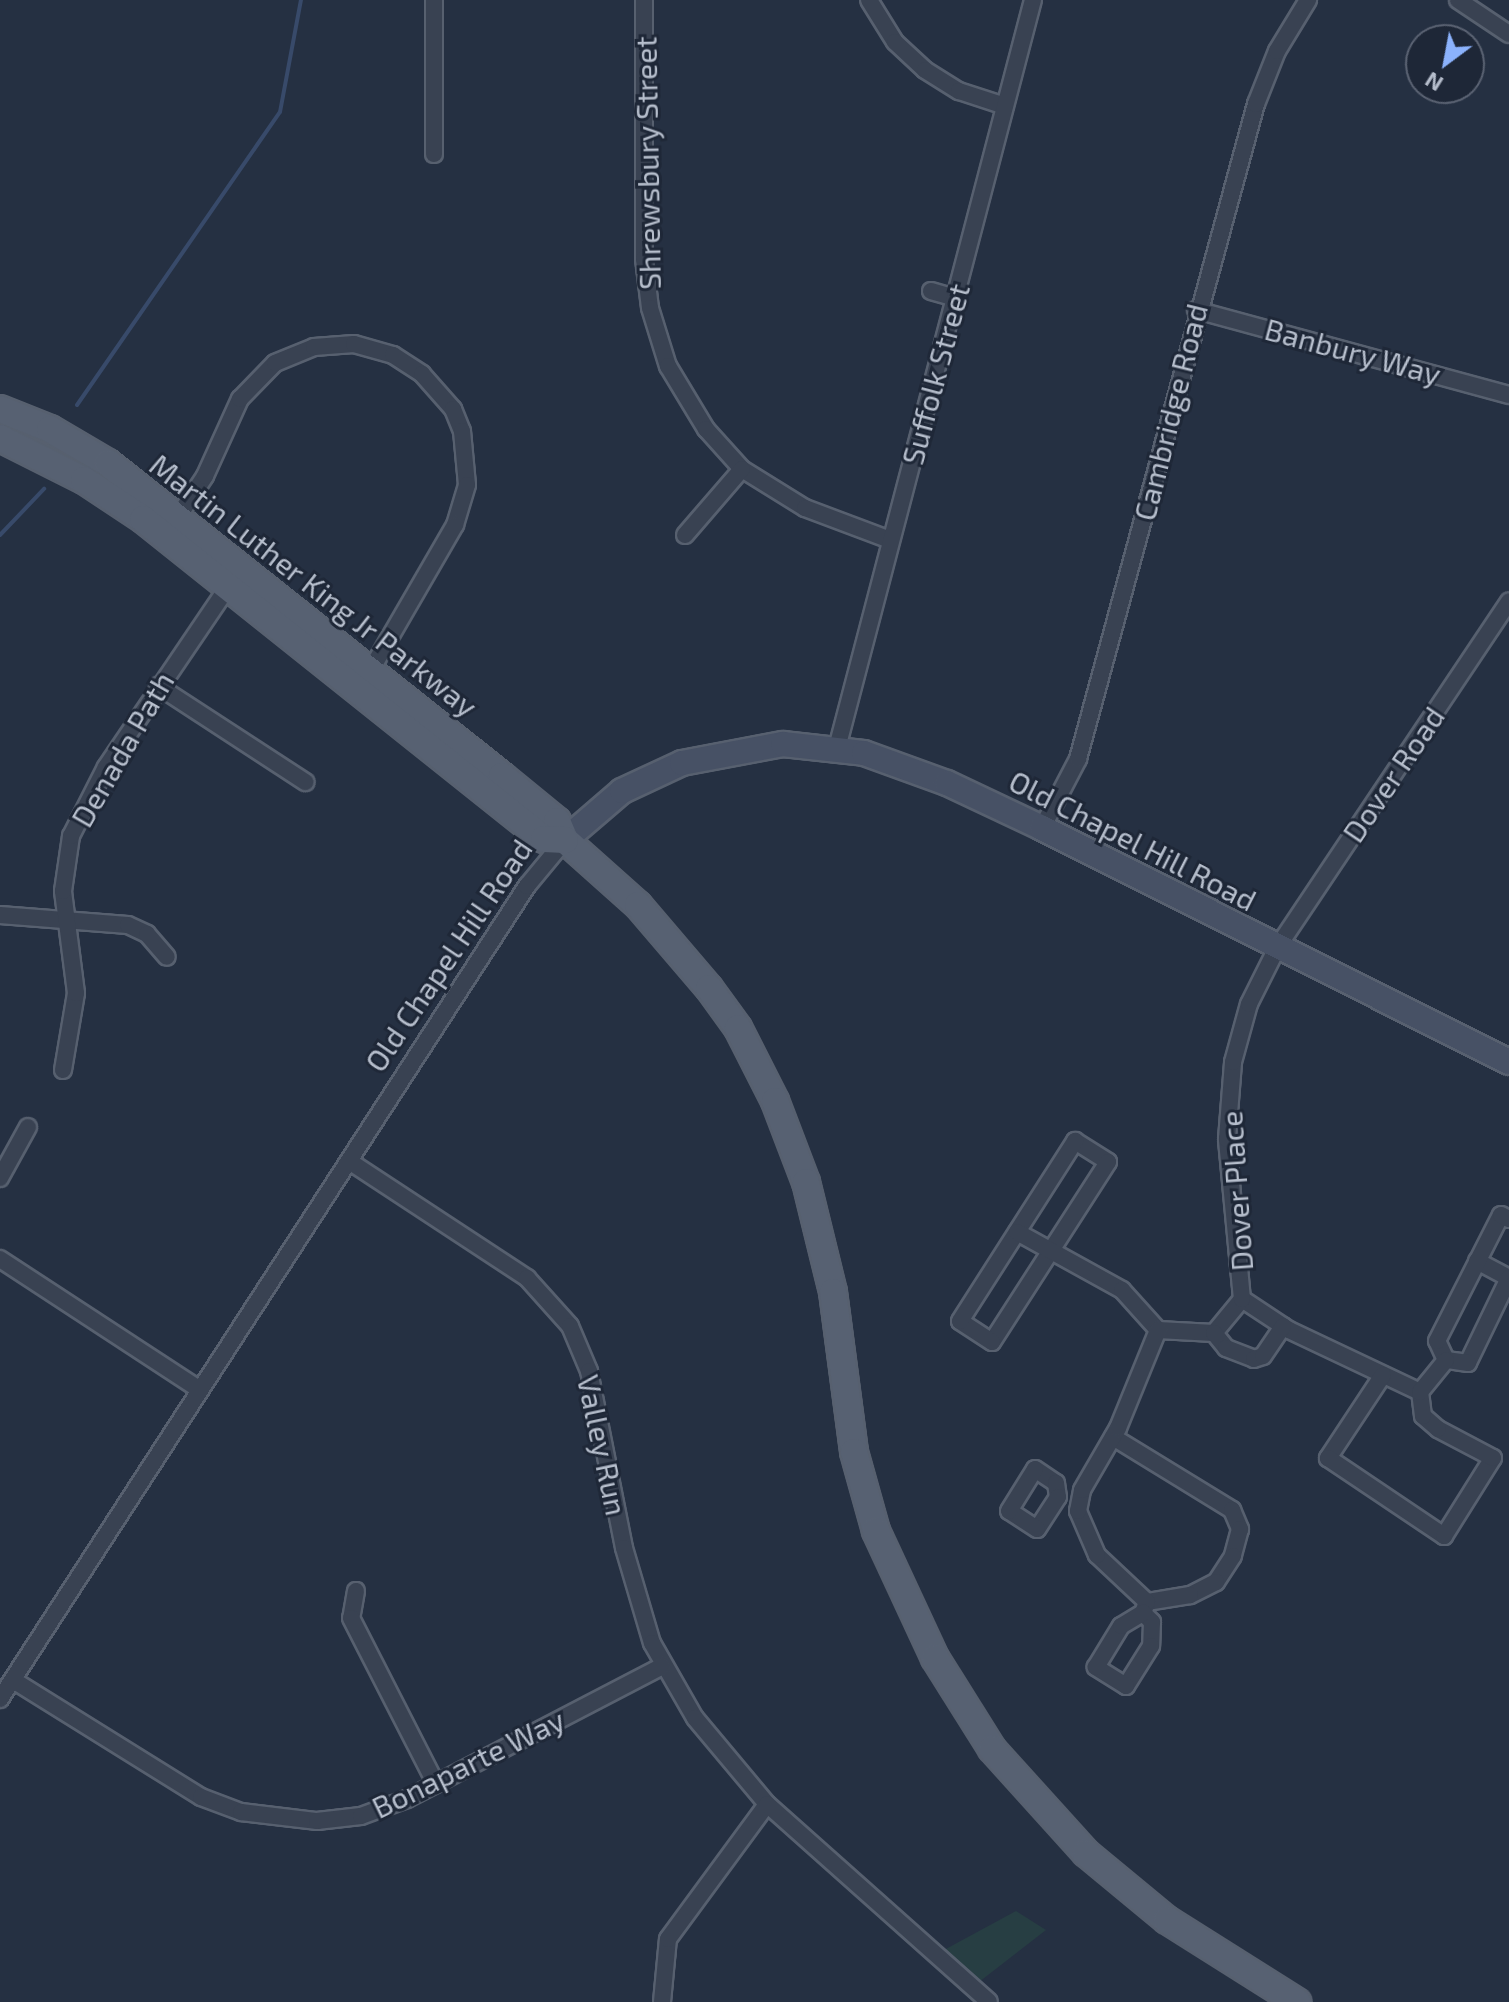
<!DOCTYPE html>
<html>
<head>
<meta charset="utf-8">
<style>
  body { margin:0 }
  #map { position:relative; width:1509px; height:2002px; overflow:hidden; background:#253042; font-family:"Exo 2",sans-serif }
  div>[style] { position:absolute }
  .green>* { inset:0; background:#273e43 }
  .stream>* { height:4px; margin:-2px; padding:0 2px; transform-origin:2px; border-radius:2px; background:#384a6a }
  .roads { filter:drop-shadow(2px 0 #57606f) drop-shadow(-2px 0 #57606f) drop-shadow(0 2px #57606f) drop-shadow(0 -2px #57606f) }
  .street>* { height:16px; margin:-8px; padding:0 8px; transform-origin:8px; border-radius:8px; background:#394252 }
  .secondary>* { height:24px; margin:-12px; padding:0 12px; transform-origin:12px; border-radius:12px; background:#475165 }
  .primary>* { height:26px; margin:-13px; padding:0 13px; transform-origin:13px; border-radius:13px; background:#576172 }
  span { translate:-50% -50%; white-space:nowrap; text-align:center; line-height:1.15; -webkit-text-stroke:6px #1e2737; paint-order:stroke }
  .street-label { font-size:30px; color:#b6becc }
  .north { position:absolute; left:1405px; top:24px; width:80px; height:80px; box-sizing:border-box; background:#1e2737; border:2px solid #5b6373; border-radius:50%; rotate:212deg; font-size:22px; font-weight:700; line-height:32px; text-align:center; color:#b6becc }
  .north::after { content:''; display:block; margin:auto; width:28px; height:36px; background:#8bb2fc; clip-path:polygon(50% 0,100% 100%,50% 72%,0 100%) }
</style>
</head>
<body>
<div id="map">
  <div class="green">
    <i style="clip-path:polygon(1016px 1911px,1046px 1930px,979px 1982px,944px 1950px)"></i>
  </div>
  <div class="stream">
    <i style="left:77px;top:405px;width:356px;rotate:-55.3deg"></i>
    <i style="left:280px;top:112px;width:114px;rotate:-79.4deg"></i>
    <i style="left:0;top:535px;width:64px;rotate:-46.3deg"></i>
  </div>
  <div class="roads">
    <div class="street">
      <i style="left:644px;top:0;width:259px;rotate:90deg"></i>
      <i style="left:644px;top:259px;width:49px;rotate:83deg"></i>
      <i style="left:650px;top:308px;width:61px;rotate:72.8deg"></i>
      <i style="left:668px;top:366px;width:74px;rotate:58.9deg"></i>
      <i style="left:706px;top:429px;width:54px;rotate:48deg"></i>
      <i style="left:742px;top:469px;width:74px;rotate:31.8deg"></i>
      <i style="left:805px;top:508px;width:91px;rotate:20.6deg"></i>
      <i style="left:869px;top:0;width:49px;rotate:58.2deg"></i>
      <i style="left:895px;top:42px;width:41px;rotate:43deg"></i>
      <i style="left:925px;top:70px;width:40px;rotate:32deg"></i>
      <i style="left:959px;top:91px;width:48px;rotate:18.1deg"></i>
      <i style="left:1458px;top:0;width:61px;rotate:33.7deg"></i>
      <i style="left:434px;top:154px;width:154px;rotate:-90deg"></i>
      <i style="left:931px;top:291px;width:25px;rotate:16deg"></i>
      <i style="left:1196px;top:310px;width:324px;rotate:15.2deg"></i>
      <i style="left:178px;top:517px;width:49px;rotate:-56.6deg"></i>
      <i style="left:205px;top:476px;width:85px;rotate:-65.6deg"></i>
      <i style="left:240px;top:399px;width:50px;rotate:-45.8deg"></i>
      <i style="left:275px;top:363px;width:42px;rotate:-22.3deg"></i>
      <i style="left:314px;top:347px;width:40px;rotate:-4.3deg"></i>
      <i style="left:354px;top:344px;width:41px;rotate:15.8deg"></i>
      <i style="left:393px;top:355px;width:35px;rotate:33deg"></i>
      <i style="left:422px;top:374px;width:47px;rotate:48.5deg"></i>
      <i style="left:453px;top:409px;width:24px;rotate:68deg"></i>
      <i style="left:462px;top:431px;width:54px;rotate:84.7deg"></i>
      <i style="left:467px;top:485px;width:42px;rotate:106.7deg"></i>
      <i style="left:455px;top:525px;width:168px;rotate:120.1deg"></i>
      <i style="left:685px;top:535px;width:87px;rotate:-49.2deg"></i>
      <i style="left:158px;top:686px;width:176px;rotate:33.1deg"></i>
      <i style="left:837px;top:748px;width:773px;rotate:-75.32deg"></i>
      <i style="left:1042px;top:828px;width:78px;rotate:-62.4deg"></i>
      <i style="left:1078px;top:759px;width:679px;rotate:-74.8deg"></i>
      <i style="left:1256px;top:104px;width:57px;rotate:-68.4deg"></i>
      <i style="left:1277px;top:51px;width:60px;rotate:-58.7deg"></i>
      <i style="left:0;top:915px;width:128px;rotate:4.5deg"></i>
      <i style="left:128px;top:925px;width:21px;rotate:25deg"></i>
      <i style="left:147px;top:934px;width:30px;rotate:49deg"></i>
      <i style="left:63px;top:1070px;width:78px;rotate:-80.4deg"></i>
      <i style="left:76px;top:993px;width:103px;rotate:-97.3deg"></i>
      <i style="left:63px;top:891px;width:56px;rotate:-81.7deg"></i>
      <i style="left:71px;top:836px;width:77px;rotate:-63.1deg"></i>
      <i style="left:106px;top:767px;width:217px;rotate:-55.9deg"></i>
      <i style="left:1075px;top:1141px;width:39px;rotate:32deg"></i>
      <i style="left:1108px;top:1162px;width:214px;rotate:122.8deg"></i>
      <i style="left:992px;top:1342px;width:38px;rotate:-147deg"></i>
      <i style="left:960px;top:1321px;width:214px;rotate:-57.4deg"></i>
      <i style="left:349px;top:1161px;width:213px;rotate:33.3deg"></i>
      <i style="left:527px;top:1278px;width:64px;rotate:48.1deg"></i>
      <i style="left:570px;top:1326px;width:49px;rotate:67.1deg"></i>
      <i style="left:589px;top:1371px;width:180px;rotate:78.8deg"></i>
      <i style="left:624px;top:1548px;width:99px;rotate:73.6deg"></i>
      <i style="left:652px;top:1643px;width:86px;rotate:60.2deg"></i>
      <i style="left:695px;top:1718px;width:112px;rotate:50.1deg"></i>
      <i style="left:0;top:1178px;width:58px;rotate:-61.2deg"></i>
      <i style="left:1017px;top:1232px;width:120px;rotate:28.9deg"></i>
      <i style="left:1122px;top:1290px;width:54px;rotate:48deg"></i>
      <i style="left:0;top:1259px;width:239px;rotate:33.2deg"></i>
      <i style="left:1477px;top:1261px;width:36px;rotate:28deg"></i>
      <i style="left:1509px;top:1278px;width:94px;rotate:115.8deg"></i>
      <i style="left:1468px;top:1363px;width:22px;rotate:-172deg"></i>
      <i style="left:1446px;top:1360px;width:21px;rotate:-115deg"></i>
      <i style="left:1437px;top:1341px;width:141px;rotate:-63.1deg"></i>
      <i style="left:1501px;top:1215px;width:9px;rotate:27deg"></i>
      <i style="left:1242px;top:1299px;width:56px;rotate:33.4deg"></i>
      <i style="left:1289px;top:1330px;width:145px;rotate:25.3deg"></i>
      <i style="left:1158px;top:1330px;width:56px;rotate:3.1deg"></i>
      <i style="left:1214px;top:1333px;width:44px;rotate:-50.5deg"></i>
      <i style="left:1242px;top:1299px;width:161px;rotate:-95.4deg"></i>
      <i style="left:1227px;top:1139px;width:77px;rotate:-85.5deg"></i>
      <i style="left:1233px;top:1062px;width:60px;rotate:-74.6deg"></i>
      <i style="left:1249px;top:1004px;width:63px;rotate:-63.4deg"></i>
      <i style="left:1277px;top:948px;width:417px;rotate:-56.2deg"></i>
      <i style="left:1214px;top:1333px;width:19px;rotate:51deg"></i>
      <i style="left:1226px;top:1348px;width:30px;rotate:21deg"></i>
      <i style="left:1254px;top:1359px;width:9px;rotate:-18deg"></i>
      <i style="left:1263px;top:1356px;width:36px;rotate:-56deg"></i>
      <i style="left:1383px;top:1375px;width:100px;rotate:123.5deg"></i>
      <i style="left:1328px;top:1458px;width:140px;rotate:33.9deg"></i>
      <i style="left:1444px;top:1536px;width:92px;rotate:-57.9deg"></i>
      <i style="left:1493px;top:1458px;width:62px;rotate:-152.2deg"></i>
      <i style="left:1438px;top:1429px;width:20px;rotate:-139deg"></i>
      <i style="left:1423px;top:1416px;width:24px;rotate:-97deg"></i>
      <i style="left:1420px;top:1392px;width:41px;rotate:-50.9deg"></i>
      <i style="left:1113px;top:1437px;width:140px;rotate:31.5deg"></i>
      <i style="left:1232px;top:1510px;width:21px;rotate:67deg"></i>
      <i style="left:1240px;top:1529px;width:28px;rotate:105deg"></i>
      <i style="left:1233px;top:1556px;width:31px;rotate:123deg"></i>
      <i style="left:1216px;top:1582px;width:29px;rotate:153deg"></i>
      <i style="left:1190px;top:1595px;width:44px;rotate:170.8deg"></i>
      <i style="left:1035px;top:1469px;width:25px;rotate:34deg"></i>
      <i style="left:1056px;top:1483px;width:14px;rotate:82deg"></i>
      <i style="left:1058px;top:1497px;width:38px;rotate:123deg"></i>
      <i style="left:1037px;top:1529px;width:33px;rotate:-147deg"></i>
      <i style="left:1009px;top:1511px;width:49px;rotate:-58.2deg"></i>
      <i style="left:356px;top:1591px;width:27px;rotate:100deg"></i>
      <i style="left:351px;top:1618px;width:186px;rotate:62.9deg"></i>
      <i style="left:1143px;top:1613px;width:12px;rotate:-70deg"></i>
      <i style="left:1147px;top:1602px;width:69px;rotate:-136.8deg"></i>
      <i style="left:1097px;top:1555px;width:48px;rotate:-113.4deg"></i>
      <i style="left:1078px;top:1511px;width:21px;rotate:-79deg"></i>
      <i style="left:1082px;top:1490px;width:72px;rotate:-59.9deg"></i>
      <i style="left:1118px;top:1428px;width:106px;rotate:-67.8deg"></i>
      <i style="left:1143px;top:1613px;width:13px;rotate:45deg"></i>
      <i style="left:1152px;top:1622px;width:24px;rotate:92deg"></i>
      <i style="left:1151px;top:1646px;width:47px;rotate:122deg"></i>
      <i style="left:1126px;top:1686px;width:36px;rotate:-148deg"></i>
      <i style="left:1096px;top:1667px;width:48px;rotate:-58.6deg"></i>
      <i style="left:1121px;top:1626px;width:26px;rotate:-31deg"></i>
      <i style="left:13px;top:1680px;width:221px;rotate:31.9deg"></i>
      <i style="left:201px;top:1797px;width:43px;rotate:20.6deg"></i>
      <i style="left:241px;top:1812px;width:77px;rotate:6.8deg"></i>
      <i style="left:317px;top:1821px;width:44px;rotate:-6.5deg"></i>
      <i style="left:361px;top:1816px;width:49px;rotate:-20.3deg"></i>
      <i style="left:407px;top:1799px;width:288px;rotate:-27.5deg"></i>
      <i style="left:0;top:1699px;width:969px;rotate:-57.05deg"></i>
      <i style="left:527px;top:886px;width:60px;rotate:-50.4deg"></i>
      <i style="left:662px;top:2002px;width:63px;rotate:-84.6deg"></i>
      <i style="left:668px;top:1939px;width:167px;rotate:-53.7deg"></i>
      <i style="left:767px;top:1804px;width:297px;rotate:41.7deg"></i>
    </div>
    <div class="secondary">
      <i style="left:565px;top:840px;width:75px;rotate:-40.7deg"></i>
      <i style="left:622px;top:791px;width:66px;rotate:-25deg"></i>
      <i style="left:682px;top:763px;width:103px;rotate:-10.7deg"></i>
      <i style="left:783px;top:744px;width:81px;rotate:6.3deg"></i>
      <i style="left:864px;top:753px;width:88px;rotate:19.9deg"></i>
      <i style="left:947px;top:783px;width:105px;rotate:25.3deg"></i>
      <i style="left:1042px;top:828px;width:522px;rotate:26.61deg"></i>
    </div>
    <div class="primary">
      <i style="left:0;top:409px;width:54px;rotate:21.8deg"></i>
      <i style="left:50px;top:429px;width:67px;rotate:30.4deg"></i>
      <i style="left:108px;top:463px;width:503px;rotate:38.46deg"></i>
      <i style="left:502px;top:776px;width:71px;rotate:39.3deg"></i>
      <i style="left:557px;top:821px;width:21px;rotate:67deg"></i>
      <i style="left:565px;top:840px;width:98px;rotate:41.7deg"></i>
      <i style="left:638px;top:905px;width:109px;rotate:49.5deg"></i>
      <i style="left:709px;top:988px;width:49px;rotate:54.1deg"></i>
      <i style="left:738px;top:1028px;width:82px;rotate:63.1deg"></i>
      <i style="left:775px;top:1101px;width:87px;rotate:69.1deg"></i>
      <i style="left:806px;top:1182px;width:113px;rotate:76.2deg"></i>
      <i style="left:833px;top:1292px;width:161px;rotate:82.5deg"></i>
      <i style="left:854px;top:1452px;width:82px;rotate:74.4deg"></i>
      <i style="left:876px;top:1531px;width:140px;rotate:65.1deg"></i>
      <i style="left:935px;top:1658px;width:107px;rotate:57.9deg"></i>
      <i style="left:992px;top:1749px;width:140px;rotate:47.9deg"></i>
      <i style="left:1086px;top:1853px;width:105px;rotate:39.6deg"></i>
      <i style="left:1167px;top:1920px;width:154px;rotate:32.2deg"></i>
      <i style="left:0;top:438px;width:94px;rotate:26.6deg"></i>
      <i style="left:84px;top:480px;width:71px;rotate:33.5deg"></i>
      <i style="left:143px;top:519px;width:513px;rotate:38.59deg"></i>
      <i style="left:544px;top:839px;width:21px;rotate:3deg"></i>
    </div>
  </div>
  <div class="street-label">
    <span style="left:647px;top:163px;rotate:-91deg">Shrewsbury Street</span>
    <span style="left:1353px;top:351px;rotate:15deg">Banbury Way</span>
    <span style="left:935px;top:374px;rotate:-75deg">Suffolk Street</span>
    <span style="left:1170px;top:412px;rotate:-76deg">Cambridge Road</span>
    <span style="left:314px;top:585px;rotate:38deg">Martin Luther King Jr Parkway</span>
    <span style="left:122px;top:749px;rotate:-60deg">Denada Path</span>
    <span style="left:1393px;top:774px;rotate:-56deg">Dover Road</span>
    <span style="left:1133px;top:840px;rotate:27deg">Old Chapel Hill Road</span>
    <span style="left:448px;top:955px;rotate:-56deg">Old Chapel Hill Road</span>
    <span style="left:1236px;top:1191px;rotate:-94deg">Dover Place</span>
    <span style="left:603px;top:1445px;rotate:78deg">Valley Run</span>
    <span style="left:468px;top:1763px;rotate:-26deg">Bonaparte Way</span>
  </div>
  <div class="north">N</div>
</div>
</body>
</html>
